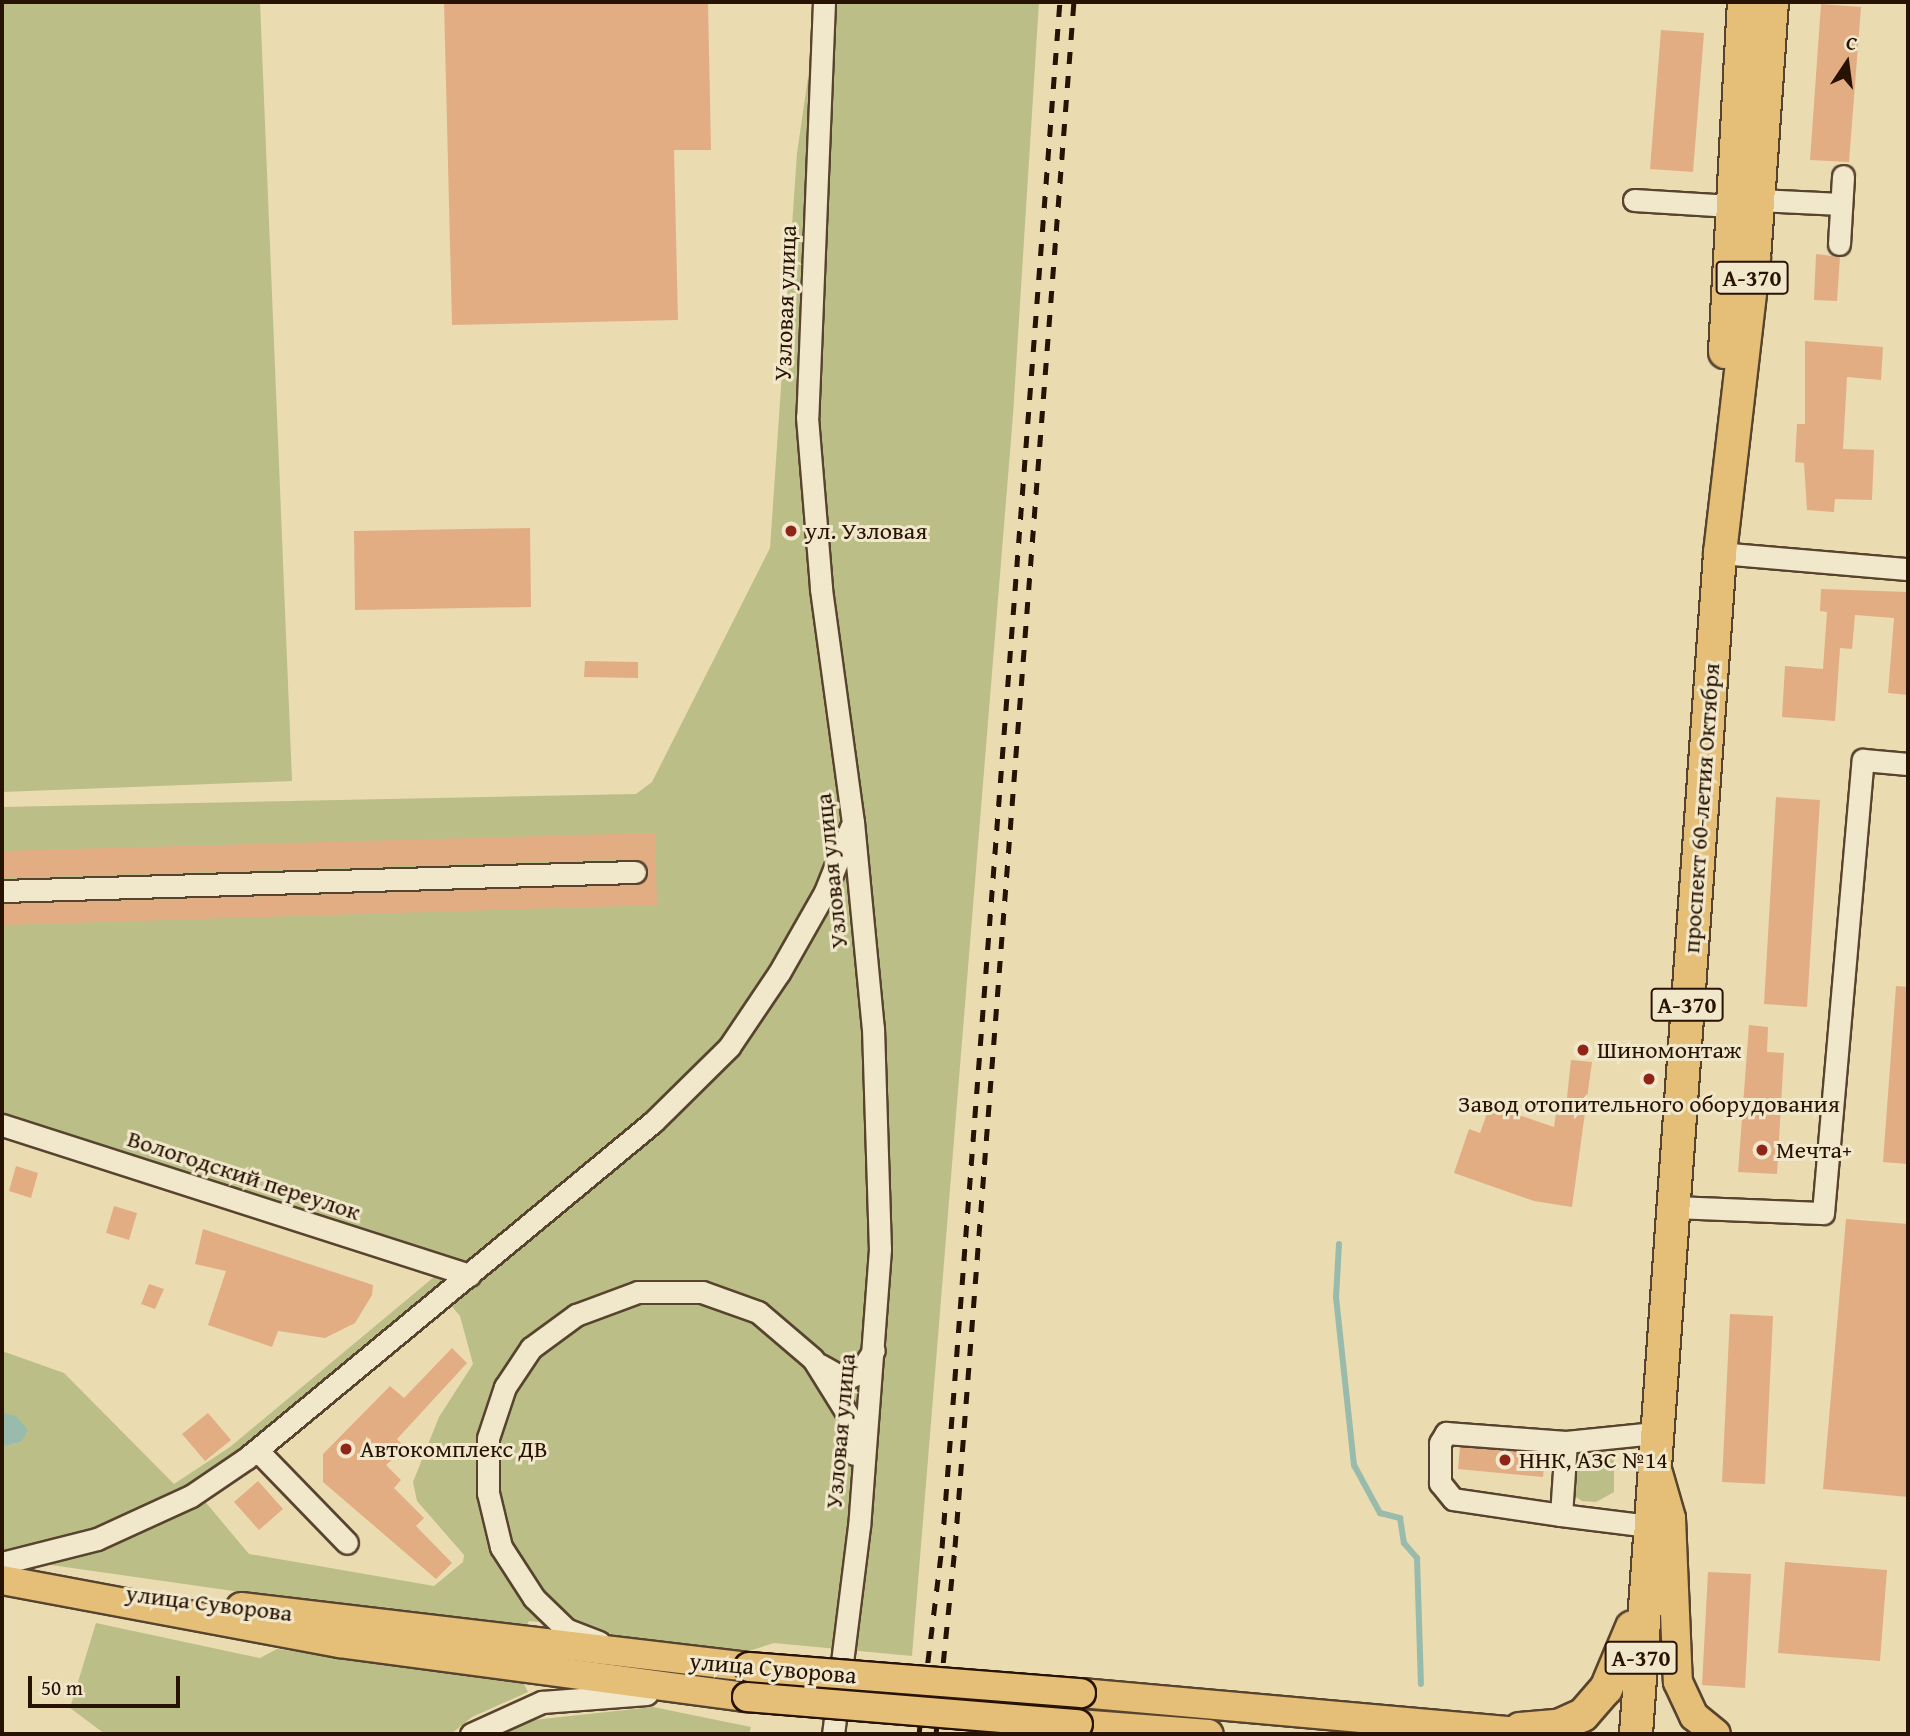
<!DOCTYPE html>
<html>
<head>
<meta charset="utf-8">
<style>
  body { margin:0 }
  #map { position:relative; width:1910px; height:1736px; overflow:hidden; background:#eadbb1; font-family:"Gentium Book Plus",serif }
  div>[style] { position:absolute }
  .green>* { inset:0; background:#bcbe88 }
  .water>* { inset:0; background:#98bbac }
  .stream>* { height:6px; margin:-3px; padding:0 3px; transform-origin:3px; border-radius:3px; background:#98bbac }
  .building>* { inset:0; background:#e3ad84 }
  .roads { filter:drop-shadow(2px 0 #58442e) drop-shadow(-2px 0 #58442e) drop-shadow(0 2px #58442e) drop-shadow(0 -2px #58442e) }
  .minor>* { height:21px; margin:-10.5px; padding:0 10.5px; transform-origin:10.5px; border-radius:10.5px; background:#f1e8cc }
  .major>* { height:28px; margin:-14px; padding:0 14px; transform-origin:14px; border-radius:14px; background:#e5be78 }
  .highway>* { height:32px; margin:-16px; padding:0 16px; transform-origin:16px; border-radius:16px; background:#e5be78 }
  .rail>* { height:5px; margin-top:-2.5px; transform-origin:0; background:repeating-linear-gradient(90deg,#281202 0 12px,transparent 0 24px) }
  .bridges { filter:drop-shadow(2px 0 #281202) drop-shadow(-2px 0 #281202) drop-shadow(0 2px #281202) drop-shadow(0 -2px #281202) }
  .major-bridge>* { height:28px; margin:-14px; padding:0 14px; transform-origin:14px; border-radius:14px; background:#e5be78 }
  .dots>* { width:19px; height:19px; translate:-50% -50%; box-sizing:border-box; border:4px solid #f1e8cc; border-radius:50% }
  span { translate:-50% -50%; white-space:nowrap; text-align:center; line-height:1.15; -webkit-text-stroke:6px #f1e8cc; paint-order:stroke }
  .shield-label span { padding:2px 5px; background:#f1e8cc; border:2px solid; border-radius:5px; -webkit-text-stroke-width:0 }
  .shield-label { font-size:23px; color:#281202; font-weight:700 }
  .street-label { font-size:24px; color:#281202 }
  .poi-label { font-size:24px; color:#281202 }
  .left { translate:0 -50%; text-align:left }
  .frame { position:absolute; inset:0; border:4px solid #281202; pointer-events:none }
  .north { position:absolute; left:1812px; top:28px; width:70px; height:70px; -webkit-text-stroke:5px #f1e8cc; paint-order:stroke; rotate:13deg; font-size:19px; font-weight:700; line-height:28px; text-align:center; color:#281202 }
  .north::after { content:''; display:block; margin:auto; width:24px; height:32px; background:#281202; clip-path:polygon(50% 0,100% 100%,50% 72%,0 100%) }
  .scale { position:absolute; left:28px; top:1676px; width:152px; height:32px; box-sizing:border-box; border:4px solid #281202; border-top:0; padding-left:9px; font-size:21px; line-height:24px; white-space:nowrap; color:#281202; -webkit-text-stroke:5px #f1e8cc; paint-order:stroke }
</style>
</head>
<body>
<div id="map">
  <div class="green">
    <i style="clip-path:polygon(2px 2px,260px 2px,292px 781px,2px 792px)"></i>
    <i style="clip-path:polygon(evenodd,819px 2px,1039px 2px,1013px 415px,912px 1656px,774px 1643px,746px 1652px,643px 1645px,591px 1627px,529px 1621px,522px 1632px,2px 1558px,2px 1447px,21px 1442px,20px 1426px,2px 1413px,2px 1351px,64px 1373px,174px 1484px,230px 1447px,434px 1277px,2px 1136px,2px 807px,636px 794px,652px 782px,770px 548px,797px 153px,819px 2px,444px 1297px,460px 1316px,473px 1364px,439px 1417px,413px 1482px,417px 1501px,464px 1555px,463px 1562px,434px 1586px,249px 1554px,197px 1492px,444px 1297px)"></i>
    <i style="clip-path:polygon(1597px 1450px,1614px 1459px,1614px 1492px,1596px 1502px,1582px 1501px,1571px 1494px,1573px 1468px)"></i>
    <i style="clip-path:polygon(96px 1623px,260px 1658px,277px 1649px,523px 1682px,528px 1692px,472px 1717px,451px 1734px,105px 1734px,70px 1708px)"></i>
    <i style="clip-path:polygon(653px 1707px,751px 1727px,749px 1734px,496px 1734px,533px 1720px)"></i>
  </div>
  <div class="water">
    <i style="clip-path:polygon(2px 1413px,16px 1416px,28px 1430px,21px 1442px,2px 1447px)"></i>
  </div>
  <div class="stream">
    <i style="left:1339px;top:1244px;width:53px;rotate:93.2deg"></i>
    <i style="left:1336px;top:1297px;width:169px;rotate:83.9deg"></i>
    <i style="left:1354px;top:1465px;width:55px;rotate:61.6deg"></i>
    <i style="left:1380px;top:1513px;width:21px;rotate:14deg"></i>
    <i style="left:1400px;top:1518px;width:25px;rotate:81deg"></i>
    <i style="left:1404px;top:1543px;width:20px;rotate:49deg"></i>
    <i style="left:1417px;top:1558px;width:126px;rotate:88.2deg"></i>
  </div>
  <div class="building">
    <i style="clip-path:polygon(444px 2px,708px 2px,711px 150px,674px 150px,678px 320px,452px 325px)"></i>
    <i style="clip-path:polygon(1821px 4px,1861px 7px,1849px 162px,1810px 160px)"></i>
    <i style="clip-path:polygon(1661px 30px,1704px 33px,1693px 172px,1650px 169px)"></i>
    <i style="clip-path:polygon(1816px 254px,1840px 257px,1837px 301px,1814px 300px)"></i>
    <i style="clip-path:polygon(1805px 341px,1883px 347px,1881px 380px,1847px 377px,1843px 449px,1874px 450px,1872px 500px,1835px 499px,1834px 512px,1807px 510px,1804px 463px,1795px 462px,1797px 424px,1805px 424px)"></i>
    <i style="clip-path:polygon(530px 528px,531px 607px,355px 610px,354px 531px)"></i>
    <i style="clip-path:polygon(1821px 589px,1908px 592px,1908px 695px,1888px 693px,1894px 618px,1855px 615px,1852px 649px,1840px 648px,1835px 721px,1782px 717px,1785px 666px,1823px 669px,1827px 612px,1820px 611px)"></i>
    <i style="clip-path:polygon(585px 661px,638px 662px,638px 678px,584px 677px)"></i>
    <i style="clip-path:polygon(1776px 797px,1820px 800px,1807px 1007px,1764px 1004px)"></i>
    <i style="clip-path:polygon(655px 833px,657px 905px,2px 925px,2px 904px,635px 885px,648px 872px,635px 859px,2px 878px,2px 851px)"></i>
    <i style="clip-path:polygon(1896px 986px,1908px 987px,1908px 1164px,1883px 1162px)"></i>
    <i style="clip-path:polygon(1749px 1025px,1768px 1027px,1767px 1052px,1784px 1053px,1777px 1174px,1738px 1172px)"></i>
    <i style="clip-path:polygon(1571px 1060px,1592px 1062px,1572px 1207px,1534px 1201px,1454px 1173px,1469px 1129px,1480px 1133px,1490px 1105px,1554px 1127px,1557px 1106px,1566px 1107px)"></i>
    <i style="clip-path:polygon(16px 1166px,38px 1173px,31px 1198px,9px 1191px)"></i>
    <i style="clip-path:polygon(114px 1206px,137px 1213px,129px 1240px,106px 1233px)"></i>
    <i style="clip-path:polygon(1846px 1219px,1908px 1224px,1908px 1497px,1823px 1489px)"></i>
    <i style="clip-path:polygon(203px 1229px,373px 1285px,372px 1295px,355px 1323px,325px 1338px,278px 1331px,272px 1347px,208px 1325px,226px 1271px,195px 1264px)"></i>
    <i style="clip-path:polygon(149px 1284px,164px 1289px,155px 1309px,141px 1304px)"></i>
    <i style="clip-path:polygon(1730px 1314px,1773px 1316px,1765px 1484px,1722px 1482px)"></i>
    <i style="clip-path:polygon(452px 1348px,467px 1363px,397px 1439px,405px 1448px,386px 1465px,401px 1480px,394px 1488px,424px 1518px,416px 1526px,452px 1563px,436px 1579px,323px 1482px,323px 1454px,390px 1386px,404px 1398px)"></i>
    <i style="clip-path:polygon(208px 1413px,231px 1440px,205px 1461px,182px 1434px)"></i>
    <i style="clip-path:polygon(1460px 1447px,1545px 1454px,1543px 1477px,1458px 1469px)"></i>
    <i style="clip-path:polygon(258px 1481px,283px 1509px,259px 1530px,234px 1502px)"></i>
    <i style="clip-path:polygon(1785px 1562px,1887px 1570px,1880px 1661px,1778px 1653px)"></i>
    <i style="clip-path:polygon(1708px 1572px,1751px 1574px,1745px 1688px,1702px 1685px)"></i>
  </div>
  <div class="roads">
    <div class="minor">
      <i style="left:824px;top:2px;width:415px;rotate:92.3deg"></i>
      <i style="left:807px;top:417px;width:173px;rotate:85.3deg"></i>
      <i style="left:821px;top:589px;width:235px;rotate:82.2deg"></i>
      <i style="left:853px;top:822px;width:207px;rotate:84.5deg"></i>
      <i style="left:873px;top:1028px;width:221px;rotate:88.2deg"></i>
      <i style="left:880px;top:1249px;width:278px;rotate:94.3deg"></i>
      <i style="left:859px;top:1526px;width:210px;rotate:97.1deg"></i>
      <i style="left:1634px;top:200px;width:97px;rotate:3.5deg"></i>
      <i style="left:1758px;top:200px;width:83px;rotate:2.8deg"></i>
      <i style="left:1839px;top:244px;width:68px;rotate:-86.6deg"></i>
      <i style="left:1720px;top:553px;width:189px;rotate:4.9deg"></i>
      <i style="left:2px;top:891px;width:633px;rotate:-1.72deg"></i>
      <i style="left:2px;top:1125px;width:491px;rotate:17.8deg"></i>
      <i style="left:1672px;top:1207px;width:151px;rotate:2.3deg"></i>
      <i style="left:1823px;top:1213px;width:455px;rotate:-85deg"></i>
      <i style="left:1863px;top:760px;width:45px;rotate:5.1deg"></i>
      <i style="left:820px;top:1365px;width:29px;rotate:29deg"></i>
      <i style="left:845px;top:1379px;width:15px;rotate:-23deg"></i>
      <i style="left:859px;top:1373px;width:27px;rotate:-57deg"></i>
      <i style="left:257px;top:1450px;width:129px;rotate:45.9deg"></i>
      <i style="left:1561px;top:1515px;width:109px;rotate:-171.6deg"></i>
      <i style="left:1453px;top:1499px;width:21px;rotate:-129deg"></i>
      <i style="left:1440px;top:1483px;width:40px;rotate:-90deg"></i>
      <i style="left:1440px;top:1443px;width:12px;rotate:-59deg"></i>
      <i style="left:1446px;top:1433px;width:120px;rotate:4.3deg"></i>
      <i style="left:1649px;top:1526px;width:89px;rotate:-172.9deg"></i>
      <i style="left:1561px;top:1515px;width:73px;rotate:-86.1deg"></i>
      <i style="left:1566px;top:1442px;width:89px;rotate:-5.8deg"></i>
      <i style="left:2px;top:1563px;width:98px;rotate:-14.2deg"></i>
      <i style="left:97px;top:1539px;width:103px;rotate:-24.6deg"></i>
      <i style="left:191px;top:1496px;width:68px;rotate:-34.2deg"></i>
      <i style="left:247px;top:1458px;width:527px;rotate:-39.61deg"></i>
      <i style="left:653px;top:1122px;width:107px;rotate:-44.6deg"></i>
      <i style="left:729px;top:1047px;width:89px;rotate:-56deg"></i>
      <i style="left:779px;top:973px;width:93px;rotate:-60.4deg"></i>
      <i style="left:825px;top:892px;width:70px;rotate:-68.2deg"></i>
      <i style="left:599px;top:1642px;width:34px;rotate:-159deg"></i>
      <i style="left:567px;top:1630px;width:46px;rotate:-135.9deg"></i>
      <i style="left:534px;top:1598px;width:61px;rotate:-122.9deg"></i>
      <i style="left:501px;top:1547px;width:56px;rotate:-103.5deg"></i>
      <i style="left:488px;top:1493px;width:55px;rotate:-90deg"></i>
      <i style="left:488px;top:1438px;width:54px;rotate:-71.6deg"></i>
      <i style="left:505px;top:1387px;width:47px;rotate:-56.3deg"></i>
      <i style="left:531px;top:1348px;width:56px;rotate:-36.3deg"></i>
      <i style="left:576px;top:1315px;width:66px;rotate:-20.4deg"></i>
      <i style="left:638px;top:1292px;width:64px"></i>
      <i style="left:702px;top:1292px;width:59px;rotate:19.7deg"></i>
      <i style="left:758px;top:1312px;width:72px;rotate:40.5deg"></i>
      <i style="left:813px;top:1359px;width:75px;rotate:58deg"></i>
      <i style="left:853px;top:1423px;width:31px;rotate:88deg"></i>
      <i style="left:471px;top:1734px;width:78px;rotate:-24.3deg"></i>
      <i style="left:542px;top:1702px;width:105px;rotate:-4.4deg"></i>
    </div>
    <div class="major">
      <i style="left:1658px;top:1473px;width:47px;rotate:73.9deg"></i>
      <i style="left:1671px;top:1518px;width:164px;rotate:87.6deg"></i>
      <i style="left:1678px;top:1682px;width:38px;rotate:65deg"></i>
      <i style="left:1694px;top:1716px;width:28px;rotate:39deg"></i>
      <i style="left:2px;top:1580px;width:344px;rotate:10.6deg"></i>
      <i style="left:340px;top:1643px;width:411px;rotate:7.6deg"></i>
      <i style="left:241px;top:1607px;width:512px;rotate:6.74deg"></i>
      <i style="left:1081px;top:1693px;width:464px;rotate:5.1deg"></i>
      <i style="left:1078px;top:1724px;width:131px;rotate:4.4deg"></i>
    </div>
    <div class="highway">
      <i style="left:1725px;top:352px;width:351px;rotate:-86.9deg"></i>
      <i style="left:1520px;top:1729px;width:38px;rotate:-5deg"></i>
      <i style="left:1558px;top:1726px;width:27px;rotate:-24deg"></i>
      <i style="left:1583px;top:1715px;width:35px;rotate:-49deg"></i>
      <i style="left:1606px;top:1689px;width:67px;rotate:-67.2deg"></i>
      <i style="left:1636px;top:1734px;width:1184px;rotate:-85.93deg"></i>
      <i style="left:1720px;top:553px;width:296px;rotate:-83.4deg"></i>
      <i style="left:1754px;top:259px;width:258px;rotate:-86deg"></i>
    </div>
  </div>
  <div class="rail">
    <i style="left:919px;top:1734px;width:187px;rotate:-83deg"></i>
    <i style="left:942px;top:1548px;width:1550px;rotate:-85.64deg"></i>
    <i style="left:936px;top:1734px;width:188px;rotate:-84.2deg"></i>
    <i style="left:955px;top:1547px;width:1550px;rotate:-85.6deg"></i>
  </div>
  <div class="bridges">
    <div class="major-bridge">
      <i style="left:749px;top:1667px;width:333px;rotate:4.5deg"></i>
      <i style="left:747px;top:1697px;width:332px;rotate:4.7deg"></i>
    </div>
  </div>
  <div class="dots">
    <i style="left:791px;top:531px;background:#8f2418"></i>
    <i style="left:1583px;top:1050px;background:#8f2418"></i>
    <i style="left:1649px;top:1079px;background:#8f2418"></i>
    <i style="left:1762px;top:1150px;background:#8f2418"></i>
    <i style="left:346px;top:1449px;background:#8f2418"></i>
    <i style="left:1505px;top:1460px;background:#8f2418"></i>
  </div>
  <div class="shield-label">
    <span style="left:1752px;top:278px">А-370</span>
    <span style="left:1687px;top:1005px">А-370</span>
    <span style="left:1641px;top:1658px">А-370</span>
  </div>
  <div class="street-label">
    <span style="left:785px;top:303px;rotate:-88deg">Узловая улица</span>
    <span style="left:1701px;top:808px;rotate:-86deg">проспект 60-летия Октября</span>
    <span style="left:831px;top:871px;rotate:-96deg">Узловая улица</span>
    <span style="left:244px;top:1175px;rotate:18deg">Вологодский переулок</span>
    <span style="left:840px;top:1431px;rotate:-85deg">Узловая улица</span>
    <span style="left:209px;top:1603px;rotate:7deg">улица Суворова</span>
    <span style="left:773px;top:1668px;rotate:5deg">улица Суворова</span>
  </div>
  <div class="poi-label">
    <span class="left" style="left:805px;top:531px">ул. Узловая</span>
    <span class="left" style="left:1597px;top:1050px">Шиномонтаж</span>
    <span style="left:1649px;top:1104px">Завод отопительного оборудования</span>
    <span class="left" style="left:1776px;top:1150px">Мечта+</span>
    <span class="left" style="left:360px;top:1449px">Автокомплекс ДВ</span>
    <span class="left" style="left:1519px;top:1460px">ННК, АЗС №14</span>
  </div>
  <div class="frame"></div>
  <div class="north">С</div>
  <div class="scale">50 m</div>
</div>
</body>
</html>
